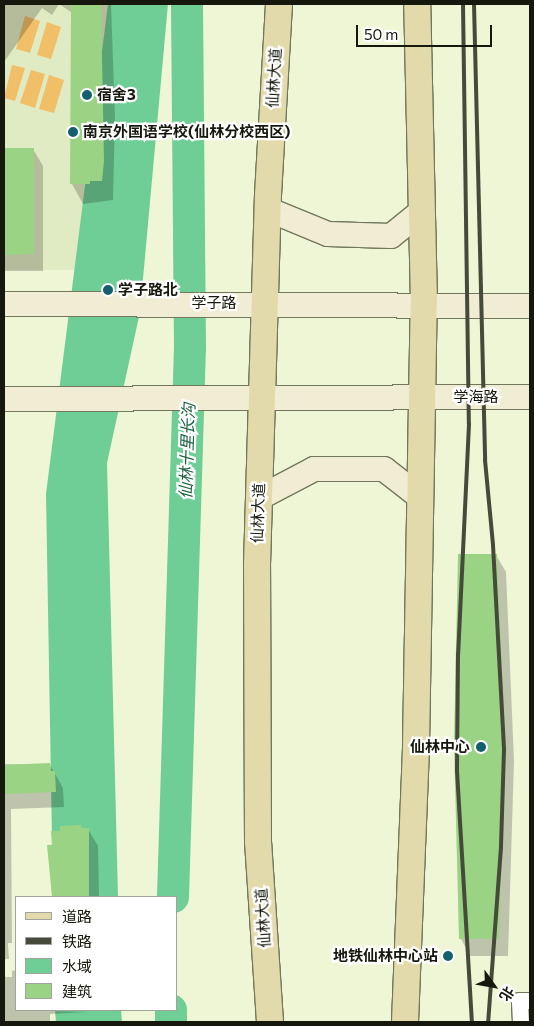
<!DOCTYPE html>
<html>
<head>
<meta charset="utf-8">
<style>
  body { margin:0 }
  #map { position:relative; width:534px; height:1026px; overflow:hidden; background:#eef6d6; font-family:Commissioner,"Noto Sans SC",sans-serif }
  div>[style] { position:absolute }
  .built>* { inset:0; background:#e1ebc3 }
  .green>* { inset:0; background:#f0bf67 }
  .water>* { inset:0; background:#6ece95 }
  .shadow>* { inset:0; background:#0003 }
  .river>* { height:32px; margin:-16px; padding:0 16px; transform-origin:16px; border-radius:16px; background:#6ece95 }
  .building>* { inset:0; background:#9ad383 }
  .roads { filter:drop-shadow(1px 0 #71775b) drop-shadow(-1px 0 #71775b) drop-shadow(0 1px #71775b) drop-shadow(0 -1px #71775b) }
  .street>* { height:16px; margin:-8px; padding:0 8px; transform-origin:8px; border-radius:8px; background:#fff }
  .secondary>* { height:24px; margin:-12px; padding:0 12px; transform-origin:12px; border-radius:12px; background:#f1edd5 }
  .primary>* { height:26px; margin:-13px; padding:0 13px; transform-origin:13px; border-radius:13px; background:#e3daab }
  .rail>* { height:4px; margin:-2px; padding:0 2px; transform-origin:2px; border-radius:2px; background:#464a3a }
  .dots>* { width:14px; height:14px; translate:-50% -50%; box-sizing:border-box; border:2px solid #fff; border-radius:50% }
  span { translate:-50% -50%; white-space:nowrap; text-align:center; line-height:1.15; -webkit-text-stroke:4.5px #fff; paint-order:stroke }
  .street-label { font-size:15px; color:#16180d }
  .poi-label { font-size:15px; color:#16180d; font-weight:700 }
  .left { translate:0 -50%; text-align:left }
  .right { translate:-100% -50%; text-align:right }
  .water-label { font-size:16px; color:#1b613d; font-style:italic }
  .frame { position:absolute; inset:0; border:5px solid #16180d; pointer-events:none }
  .legend { position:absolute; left:15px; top:896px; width:162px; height:115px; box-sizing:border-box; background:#fff; border:1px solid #a2a39e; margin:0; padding:6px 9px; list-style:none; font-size:15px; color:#16180d }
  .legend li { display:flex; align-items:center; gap:10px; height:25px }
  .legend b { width:25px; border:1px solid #a2a39e }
  .north { position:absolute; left:469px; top:961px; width:50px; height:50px; -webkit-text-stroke:4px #fff; paint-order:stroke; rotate:122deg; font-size:14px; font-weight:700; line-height:20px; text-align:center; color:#16180d }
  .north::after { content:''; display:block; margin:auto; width:18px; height:22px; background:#16180d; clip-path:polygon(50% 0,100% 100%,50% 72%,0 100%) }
  .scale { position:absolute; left:356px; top:25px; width:136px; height:22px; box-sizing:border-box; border:2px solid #16180d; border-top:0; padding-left:6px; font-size:15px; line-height:18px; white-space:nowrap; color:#16180d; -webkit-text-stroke:4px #fff; paint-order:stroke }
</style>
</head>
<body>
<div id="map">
  <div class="built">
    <i style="clip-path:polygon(4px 4px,143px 4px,130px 270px,4px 270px)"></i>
  </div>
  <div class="green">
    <i style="clip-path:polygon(25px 16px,40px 21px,30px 53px,16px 49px)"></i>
    <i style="clip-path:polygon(47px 22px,61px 27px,51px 59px,37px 55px)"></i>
    <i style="clip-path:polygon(12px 65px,25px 68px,15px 101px,4px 98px)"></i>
    <i style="clip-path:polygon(31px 70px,45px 74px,35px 108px,20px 103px)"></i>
    <i style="clip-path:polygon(49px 75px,64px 80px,54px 113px,39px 109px)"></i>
  </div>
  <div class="water">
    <i style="clip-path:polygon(108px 4px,168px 4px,140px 312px,107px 463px,118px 897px,53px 897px,46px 494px)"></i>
    <i style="clip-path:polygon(55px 1010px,121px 1010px,122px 1022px,56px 1022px)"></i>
  </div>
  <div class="shadow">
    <i style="clip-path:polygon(4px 4px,111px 4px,115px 117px,113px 200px,83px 204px,72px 184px,71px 12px,59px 4px,52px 15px,42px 8px,4px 62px)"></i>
    <i style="clip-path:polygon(4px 149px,33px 149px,43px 166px,43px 271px,4px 271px)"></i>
    <i style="clip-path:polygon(496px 555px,506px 572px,514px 761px,508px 956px,470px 956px,461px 939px)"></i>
    <i style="clip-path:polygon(4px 764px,50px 765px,63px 788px,64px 807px,11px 809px,12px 943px,8px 943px,9px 959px,4px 959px)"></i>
    <i style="clip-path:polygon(88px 829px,98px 846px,99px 897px,53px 897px,48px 846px)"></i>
    <i style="clip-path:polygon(16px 970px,16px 1010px,86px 1012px,50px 1014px,50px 1022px,4px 1022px,4px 977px,12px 977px,12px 971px)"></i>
  </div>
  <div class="river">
    <i style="left:173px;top:897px;width:549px;rotate:-88.23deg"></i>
    <i style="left:190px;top:348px;width:344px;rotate:-90.5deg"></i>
    <i style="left:171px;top:1010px;width:12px;rotate:90deg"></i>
  </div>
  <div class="building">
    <i style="clip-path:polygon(71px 4px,101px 4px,104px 161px,102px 181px,90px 181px,90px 184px,70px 184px)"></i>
    <i style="clip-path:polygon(4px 148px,34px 148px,34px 254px,4px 255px)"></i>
    <i style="clip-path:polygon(458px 554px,497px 554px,505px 743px,499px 939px,459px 939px,454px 743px)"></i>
    <i style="clip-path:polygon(50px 763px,51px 771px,55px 771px,56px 792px,4px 794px,4px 765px)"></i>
    <i style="clip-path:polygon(81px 825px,81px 828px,89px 828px,89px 897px,52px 897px,47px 845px,52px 845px,51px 831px,60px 831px,60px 826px)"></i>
  </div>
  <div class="roads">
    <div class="street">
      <i style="left:521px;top:1022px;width:21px;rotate:-93deg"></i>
      <i style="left:520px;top:1001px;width:10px"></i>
    </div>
    <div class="secondary">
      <i style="left:267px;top:209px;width:66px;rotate:22.3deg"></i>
      <i style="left:328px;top:234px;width:63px;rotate:1.8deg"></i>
      <i style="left:391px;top:236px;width:38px;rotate:-39deg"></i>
      <i style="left:4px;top:304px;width:526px;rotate:0.22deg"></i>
      <i style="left:4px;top:399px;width:526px;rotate:-0.22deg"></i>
      <i style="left:259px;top:498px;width:62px;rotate:-27.8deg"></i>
      <i style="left:314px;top:469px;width:70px"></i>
      <i style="left:384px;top:469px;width:46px;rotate:37.9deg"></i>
    </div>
    <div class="primary">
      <i style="left:270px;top:1022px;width:180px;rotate:-93.8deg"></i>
      <i style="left:258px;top:842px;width:277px;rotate:-90.2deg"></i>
      <i style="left:257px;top:565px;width:370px;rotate:-88.3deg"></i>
      <i style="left:268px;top:195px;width:191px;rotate:-86.7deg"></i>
      <i style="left:405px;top:1022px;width:276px;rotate:-87.7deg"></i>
      <i style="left:416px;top:746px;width:443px;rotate:-89deg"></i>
      <i style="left:424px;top:303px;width:299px;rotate:-91.3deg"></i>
    </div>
  </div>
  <div class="rail">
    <i style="left:463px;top:4px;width:420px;rotate:89.2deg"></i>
    <i style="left:469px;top:424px;width:230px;rotate:92.7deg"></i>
    <i style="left:458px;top:654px;width:117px;rotate:90.5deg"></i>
    <i style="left:457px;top:771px;width:251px;rotate:86.6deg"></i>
    <i style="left:474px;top:4px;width:456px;rotate:88.6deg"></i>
    <i style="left:485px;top:460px;width:85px;rotate:84.6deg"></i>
    <i style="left:493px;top:545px;width:205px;rotate:86.9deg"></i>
    <i style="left:504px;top:750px;width:97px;rotate:91.8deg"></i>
    <i style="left:501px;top:847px;width:175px;rotate:94.2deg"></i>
  </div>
  <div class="dots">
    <i style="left:87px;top:95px;background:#145f6d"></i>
    <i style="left:73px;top:132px;background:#145f6d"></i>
    <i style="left:108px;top:290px;background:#145f6d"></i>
    <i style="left:481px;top:747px;background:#145f6d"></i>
    <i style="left:448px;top:956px;background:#145f6d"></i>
  </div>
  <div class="street-label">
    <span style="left:274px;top:78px;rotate:-87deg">仙林大道</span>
    <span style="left:214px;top:303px">学子路</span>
    <span style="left:476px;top:397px">学海路</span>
    <span style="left:258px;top:513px;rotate:-88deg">仙林大道</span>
    <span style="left:263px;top:918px;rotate:-94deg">仙林大道</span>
  </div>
  <div class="poi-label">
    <span class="left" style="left:97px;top:95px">宿舍3</span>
    <span class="left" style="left:83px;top:132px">南京外国语学校(仙林分校西区)</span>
    <span class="left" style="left:118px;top:290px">学子路北</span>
    <span class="right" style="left:470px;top:747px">仙林中心</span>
    <span class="right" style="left:438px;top:956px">地铁仙林中心站</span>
  </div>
  <div class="water-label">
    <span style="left:187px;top:451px;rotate:-88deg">仙林十里长沟</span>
  </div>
  <div class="frame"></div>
  <ul class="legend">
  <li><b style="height:6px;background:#e3daab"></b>道路</li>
  <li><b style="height:6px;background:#464a3a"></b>铁路</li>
  <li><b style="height:14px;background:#6ece95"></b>水域</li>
  <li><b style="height:14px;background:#9ad383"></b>建筑</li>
  </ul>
  <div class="north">北</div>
  <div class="scale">50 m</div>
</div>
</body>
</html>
